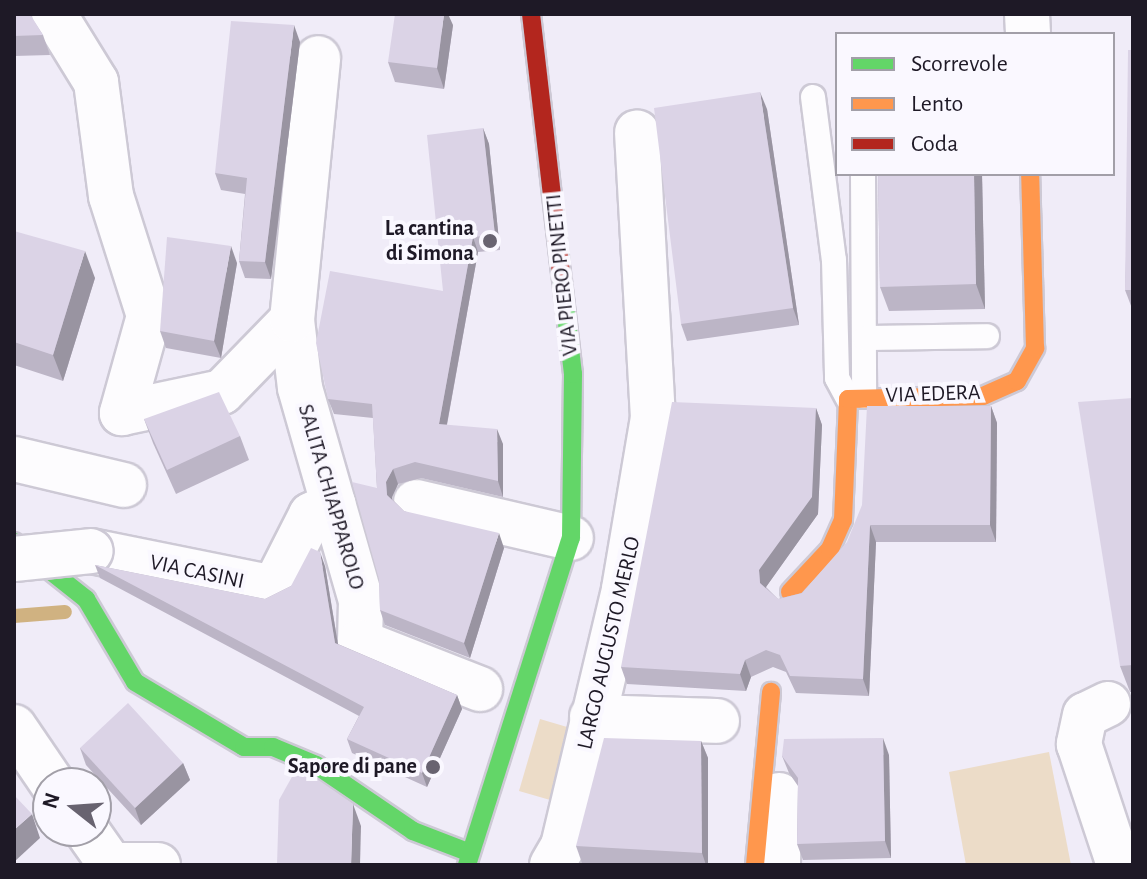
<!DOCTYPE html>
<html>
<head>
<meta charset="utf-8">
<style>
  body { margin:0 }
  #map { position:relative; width:1147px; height:879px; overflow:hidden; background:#f0ecf8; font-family:"Alegreya Sans",sans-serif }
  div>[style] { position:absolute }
  .green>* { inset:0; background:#ecdcc8 }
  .stream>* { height:14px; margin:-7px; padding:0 7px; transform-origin:7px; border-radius:7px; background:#d0b281 }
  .roads { filter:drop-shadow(2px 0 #cdc9d5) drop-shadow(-2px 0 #cdc9d5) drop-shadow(0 2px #cdc9d5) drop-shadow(0 -2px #cdc9d5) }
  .lane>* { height:24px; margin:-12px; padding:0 12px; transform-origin:12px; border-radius:12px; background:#fdfcfe }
  .street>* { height:44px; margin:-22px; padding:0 22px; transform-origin:22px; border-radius:22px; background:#fdfcfe }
  .fast>* { height:18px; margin:-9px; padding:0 9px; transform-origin:9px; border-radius:9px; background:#63d668 }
  .slow>* { height:18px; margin:-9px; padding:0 9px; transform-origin:9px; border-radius:9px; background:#ff974d }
  .jam>* { height:18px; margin:-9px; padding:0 9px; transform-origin:9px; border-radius:9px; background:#b3261e }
  .bridges { filter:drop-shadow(2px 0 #cdc9d5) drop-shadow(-2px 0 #cdc9d5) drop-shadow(0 2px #cdc9d5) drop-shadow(0 -2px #cdc9d5) }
  .street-bridge>* { height:44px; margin:-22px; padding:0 22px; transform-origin:22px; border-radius:22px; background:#fdfcfe }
  .wall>* { inset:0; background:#bcb5c6 }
  .shaded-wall>* { inset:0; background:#9994a1 }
  .building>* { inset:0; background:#dbd3e6 }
  .dots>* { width:22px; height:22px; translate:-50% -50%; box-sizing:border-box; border:4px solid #faf8ff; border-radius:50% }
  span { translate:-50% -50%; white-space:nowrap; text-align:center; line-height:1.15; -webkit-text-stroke:8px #faf8ff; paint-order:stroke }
  .poi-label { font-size:22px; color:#1e1926; font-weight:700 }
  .right { translate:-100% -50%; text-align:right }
  .street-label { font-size:22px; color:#1e1926 }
  .frame { position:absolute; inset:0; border:16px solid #1e1926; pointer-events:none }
  .legend { position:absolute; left:835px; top:32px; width:280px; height:144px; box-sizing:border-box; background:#faf8ff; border:2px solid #a29fa8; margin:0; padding:10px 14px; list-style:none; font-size:24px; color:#1e1926 }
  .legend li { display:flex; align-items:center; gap:16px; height:40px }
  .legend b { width:40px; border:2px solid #a29fa8 }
  .north { position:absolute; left:32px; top:767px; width:80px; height:80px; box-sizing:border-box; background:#faf8ff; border:2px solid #a29fa8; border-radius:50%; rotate:287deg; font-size:22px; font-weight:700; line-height:32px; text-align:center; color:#1e1926 }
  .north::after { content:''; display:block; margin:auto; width:28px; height:36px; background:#686370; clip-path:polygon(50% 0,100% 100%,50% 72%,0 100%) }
</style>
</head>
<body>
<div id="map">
  <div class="green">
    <i style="clip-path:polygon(540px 719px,584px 732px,564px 804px,519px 791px)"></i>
    <i style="clip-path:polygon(1049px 752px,1071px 865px,966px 865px,949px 772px)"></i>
  </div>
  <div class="stream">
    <i style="left:14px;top:616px;width:51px;rotate:-4.5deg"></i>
  </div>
  <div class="roads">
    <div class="lane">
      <i style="left:813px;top:97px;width:164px;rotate:82.7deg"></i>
      <i style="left:834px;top:260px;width:118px;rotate:88.5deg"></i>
      <i style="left:837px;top:378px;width:24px;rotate:62deg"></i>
      <i style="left:863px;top:174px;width:222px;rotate:89.7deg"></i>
      <i style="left:865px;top:338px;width:122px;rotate:-0.9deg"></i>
    </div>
    <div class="street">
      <i style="left:54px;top:14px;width:80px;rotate:58.3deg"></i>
      <i style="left:96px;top:82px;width:115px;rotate:82.5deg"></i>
      <i style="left:111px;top:196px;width:126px;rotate:72.4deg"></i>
      <i style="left:149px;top:316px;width:101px;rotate:105.6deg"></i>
      <i style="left:122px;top:413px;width:102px;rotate:-11.9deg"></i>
      <i style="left:222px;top:392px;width:100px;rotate:-45.8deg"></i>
      <i style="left:292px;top:320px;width:68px;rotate:83.3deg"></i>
      <i style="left:300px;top:388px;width:222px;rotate:74deg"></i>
      <i style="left:361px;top:601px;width:41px;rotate:91.4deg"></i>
      <i style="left:360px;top:642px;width:129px;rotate:21.4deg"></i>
      <i style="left:1027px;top:14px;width:20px;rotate:87deg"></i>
      <i style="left:292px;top:320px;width:263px;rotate:-84.3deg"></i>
      <i style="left:14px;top:459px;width:113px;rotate:13.3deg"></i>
      <i style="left:416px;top:502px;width:159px;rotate:13.1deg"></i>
      <i style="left:91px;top:551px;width:187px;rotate:11.4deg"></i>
      <i style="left:274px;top:588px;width:82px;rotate:-63.1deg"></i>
      <i style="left:311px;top:515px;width:25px;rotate:-26deg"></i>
      <i style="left:1108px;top:704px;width:25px;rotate:154deg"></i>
      <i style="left:1085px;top:715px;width:30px;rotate:102deg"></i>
      <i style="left:1079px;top:744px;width:127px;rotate:71.7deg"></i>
      <i style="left:592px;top:717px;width:125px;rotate:1.8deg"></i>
      <i style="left:14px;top:727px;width:68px;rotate:55.8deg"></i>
      <i style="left:87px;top:831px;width:39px;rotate:55deg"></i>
      <i style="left:105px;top:865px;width:53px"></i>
      <i style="left:552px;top:865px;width:22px;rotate:-60deg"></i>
      <i style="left:563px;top:846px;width:264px;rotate:-76.6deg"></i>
      <i style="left:624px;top:589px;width:173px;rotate:-80.4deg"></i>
      <i style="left:653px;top:418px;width:286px;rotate:-93.2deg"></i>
      <i style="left:778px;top:865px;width:70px;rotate:-89.2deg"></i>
    </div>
    <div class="fast">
      <i style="left:14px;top:542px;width:92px;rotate:38.4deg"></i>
      <i style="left:86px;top:599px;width:96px;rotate:59.4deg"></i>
      <i style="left:135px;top:682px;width:127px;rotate:30.8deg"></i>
      <i style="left:244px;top:747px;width:29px"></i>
      <i style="left:273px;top:747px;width:47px;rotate:22.7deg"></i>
      <i style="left:316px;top:765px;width:117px;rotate:34.2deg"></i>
      <i style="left:413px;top:831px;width:59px;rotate:20.9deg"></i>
      <i style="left:467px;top:865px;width:343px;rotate:-72.4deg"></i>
      <i style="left:571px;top:538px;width:164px;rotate:-89.3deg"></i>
      <i style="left:573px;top:374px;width:103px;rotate:-96.7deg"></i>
    </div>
    <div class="slow">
      <i style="left:790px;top:592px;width:59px;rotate:-47.1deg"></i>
      <i style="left:830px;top:549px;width:32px;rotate:-66deg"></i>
      <i style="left:843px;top:520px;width:121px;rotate:-87.6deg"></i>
      <i style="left:848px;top:399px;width:135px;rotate:-1.3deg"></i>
      <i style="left:983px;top:396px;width:37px;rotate:-24deg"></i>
      <i style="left:1017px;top:381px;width:38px;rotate:-61deg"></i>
      <i style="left:1035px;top:348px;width:174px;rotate:-91.6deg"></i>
      <i style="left:755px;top:865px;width:174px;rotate:-84.7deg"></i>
    </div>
    <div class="jam">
      <i style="left:531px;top:14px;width:260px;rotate:83.4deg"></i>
    </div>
  </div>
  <div class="bridges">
    <div class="street-bridge">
      <i style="left:14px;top:559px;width:77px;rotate:-5.9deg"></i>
    </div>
  </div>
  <div class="wall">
    <i style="clip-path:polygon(14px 14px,33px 20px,43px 35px,50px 55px,14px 56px)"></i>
    <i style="clip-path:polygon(453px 25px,444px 89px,395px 82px,388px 62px)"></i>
    <i style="clip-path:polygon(300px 42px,271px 279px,245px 278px,239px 261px,245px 194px,221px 190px,215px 173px)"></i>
    <i style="clip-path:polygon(1133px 50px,1133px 311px,1125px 290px)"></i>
    <i style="clip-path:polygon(767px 109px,799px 325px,687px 341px,681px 324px)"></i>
    <i style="clip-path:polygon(483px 128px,489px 144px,500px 250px,478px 252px,447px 425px,503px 444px,503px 497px,421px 478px,398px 484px,392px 497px,392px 499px,404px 511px,504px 548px,470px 658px,385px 625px,380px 610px,377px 488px,373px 418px,334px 414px,328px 399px,443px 291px)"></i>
    <i style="clip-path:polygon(878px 174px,982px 174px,985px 309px,889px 311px,880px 287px)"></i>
    <i style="clip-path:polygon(14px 231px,95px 278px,63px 381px,14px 365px)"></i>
    <i style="clip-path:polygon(237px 263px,221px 358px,166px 348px,160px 331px)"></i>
    <i style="clip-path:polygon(1133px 398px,1133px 692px,1130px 692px,1120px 666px)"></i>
    <i style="clip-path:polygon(991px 406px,997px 423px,996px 542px,876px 542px,869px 696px,796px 693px,786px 672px,773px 667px,751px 677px,746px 691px,627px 684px,621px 667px,816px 408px,822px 425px,818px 514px,766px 587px,778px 599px,802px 593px)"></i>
    <i style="clip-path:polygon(144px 419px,240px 436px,249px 460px,176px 494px,153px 443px)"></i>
    <i style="clip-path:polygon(95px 565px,265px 599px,291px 586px,325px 566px,338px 644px,457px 695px,462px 709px,427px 787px,352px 753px,347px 739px,359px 716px,100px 578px)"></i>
    <i style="clip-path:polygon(701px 741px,708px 758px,708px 865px,613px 865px,582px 863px,576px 846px)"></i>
    <i style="clip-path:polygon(80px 748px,183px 763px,190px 780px,141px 825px,86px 765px)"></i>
    <i style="clip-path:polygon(889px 755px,891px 858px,803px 860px,797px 844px,798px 786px,789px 773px,782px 756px)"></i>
  </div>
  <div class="shaded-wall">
    <i style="clip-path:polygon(444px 14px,448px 14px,453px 25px,444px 89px,437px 68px)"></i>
    <i style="clip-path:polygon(294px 25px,300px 42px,271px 279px,265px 262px)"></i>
    <i style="clip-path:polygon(760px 92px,767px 109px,799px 325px,793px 308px)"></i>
    <i style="clip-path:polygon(483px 128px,489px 144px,500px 250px,495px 235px)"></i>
    <i style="clip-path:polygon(974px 174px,982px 174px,985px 309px,976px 284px)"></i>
    <i style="clip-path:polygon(473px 237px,478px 252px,444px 440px,439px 424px)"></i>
    <i style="clip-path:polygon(231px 246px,237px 263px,221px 358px,214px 341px)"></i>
    <i style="clip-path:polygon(85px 251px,95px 278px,63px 381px,53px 355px)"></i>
    <i style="clip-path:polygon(991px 406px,997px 423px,996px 542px,990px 525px)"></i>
    <i style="clip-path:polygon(816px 408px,822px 425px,818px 514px,766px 587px,766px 600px,760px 583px,759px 570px)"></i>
    <i style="clip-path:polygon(497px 429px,503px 444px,503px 497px,498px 481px)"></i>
    <i style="clip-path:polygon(393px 469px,398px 484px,392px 497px,392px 510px,387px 495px,386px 482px)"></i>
    <i style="clip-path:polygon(870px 525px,876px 542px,869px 696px,863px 679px)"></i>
    <i style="clip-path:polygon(499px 533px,504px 548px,470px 658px,464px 643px)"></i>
    <i style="clip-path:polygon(320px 552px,325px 566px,340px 657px,335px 643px)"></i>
    <i style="clip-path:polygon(745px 660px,751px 677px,746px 691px,740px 674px)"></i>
    <i style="clip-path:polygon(457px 695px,462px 709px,427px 787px,422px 773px)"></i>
    <i style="clip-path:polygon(883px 738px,889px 755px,891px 858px,885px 841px)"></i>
    <i style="clip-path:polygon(701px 741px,708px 758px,708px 865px,706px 865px,702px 853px)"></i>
    <i style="clip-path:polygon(183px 763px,190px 780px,141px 825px,135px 808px)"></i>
    <i style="clip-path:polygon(353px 804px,361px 826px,360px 865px,351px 865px)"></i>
    <i style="clip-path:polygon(32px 814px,40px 838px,14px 862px,14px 830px)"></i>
  </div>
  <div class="building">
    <i style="clip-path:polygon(14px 14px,30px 14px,43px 35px,14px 36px)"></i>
    <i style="clip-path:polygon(395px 14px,444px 14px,437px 68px,388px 62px)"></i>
    <i style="clip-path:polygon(231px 21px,294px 25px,265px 262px,239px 261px,247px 178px,215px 173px)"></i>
    <i style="clip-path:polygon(1128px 50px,1133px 50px,1133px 290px,1125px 290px)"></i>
    <i style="clip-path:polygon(760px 92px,793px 308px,681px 324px,654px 108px)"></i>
    <i style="clip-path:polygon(483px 128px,495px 235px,473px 237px,439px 424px,497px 429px,498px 481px,415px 462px,393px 469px,386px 482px,387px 495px,404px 511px,499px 533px,464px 643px,380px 610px,379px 579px,352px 482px,377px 488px,372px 404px,328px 399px,316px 343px,330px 271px,443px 291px,427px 135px)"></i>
    <i style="clip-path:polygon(878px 174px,974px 174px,976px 284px,880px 287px)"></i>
    <i style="clip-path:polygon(14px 231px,85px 251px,53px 355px,14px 342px)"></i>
    <i style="clip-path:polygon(167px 237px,231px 246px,214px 341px,160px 331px)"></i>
    <i style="clip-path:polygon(219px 392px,240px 436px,167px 470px,144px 419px)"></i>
    <i style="clip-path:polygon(1133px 398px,1133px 665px,1120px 666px,1078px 402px)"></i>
    <i style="clip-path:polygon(672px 402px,816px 408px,812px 497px,759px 570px,760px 583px,778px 599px,802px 593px,847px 542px,862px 505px,867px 406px,991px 406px,990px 525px,870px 525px,863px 679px,790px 676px,780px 655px,766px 650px,745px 660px,740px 674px,621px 667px)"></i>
    <i style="clip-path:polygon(311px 548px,320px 552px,335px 643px,457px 695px,422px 773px,347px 739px,364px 707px,95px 565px,265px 599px,291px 586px)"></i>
    <i style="clip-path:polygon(128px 703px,183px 763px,135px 808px,80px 748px)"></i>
    <i style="clip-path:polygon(604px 738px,701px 741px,702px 853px,576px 846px)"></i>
    <i style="clip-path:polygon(883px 738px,885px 841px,797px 844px,798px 778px,782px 756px,784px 739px)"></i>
    <i style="clip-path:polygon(298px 766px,353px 804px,351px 865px,277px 865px,279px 800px)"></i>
    <i style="clip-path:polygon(14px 795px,32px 814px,14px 830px)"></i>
  </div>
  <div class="dots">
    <i style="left:490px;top:241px;background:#686370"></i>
    <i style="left:433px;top:767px;background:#686370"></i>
  </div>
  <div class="poi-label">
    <span class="right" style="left:474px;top:241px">La cantina<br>di Simona</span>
    <span class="right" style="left:417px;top:767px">Sapore di pane</span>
  </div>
  <div class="street-label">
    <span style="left:562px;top:275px;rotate:-96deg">VIA PIERO PINETTI</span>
    <span style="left:933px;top:394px;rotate:-2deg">VIA EDERA</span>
    <span style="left:331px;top:497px;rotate:74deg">SALITA CHIAPPAROLO</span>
    <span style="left:197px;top:572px;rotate:12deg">VIA CASINI</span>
    <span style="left:609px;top:643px;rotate:-77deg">LARGO AUGUSTO MERLO</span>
  </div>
  <div class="frame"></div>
  <ul class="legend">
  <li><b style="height:10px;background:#63d668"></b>Scorrevole</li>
  <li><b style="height:10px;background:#ff974d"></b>Lento</li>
  <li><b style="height:10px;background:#b3261e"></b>Coda</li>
  </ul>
  <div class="north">N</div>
</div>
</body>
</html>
